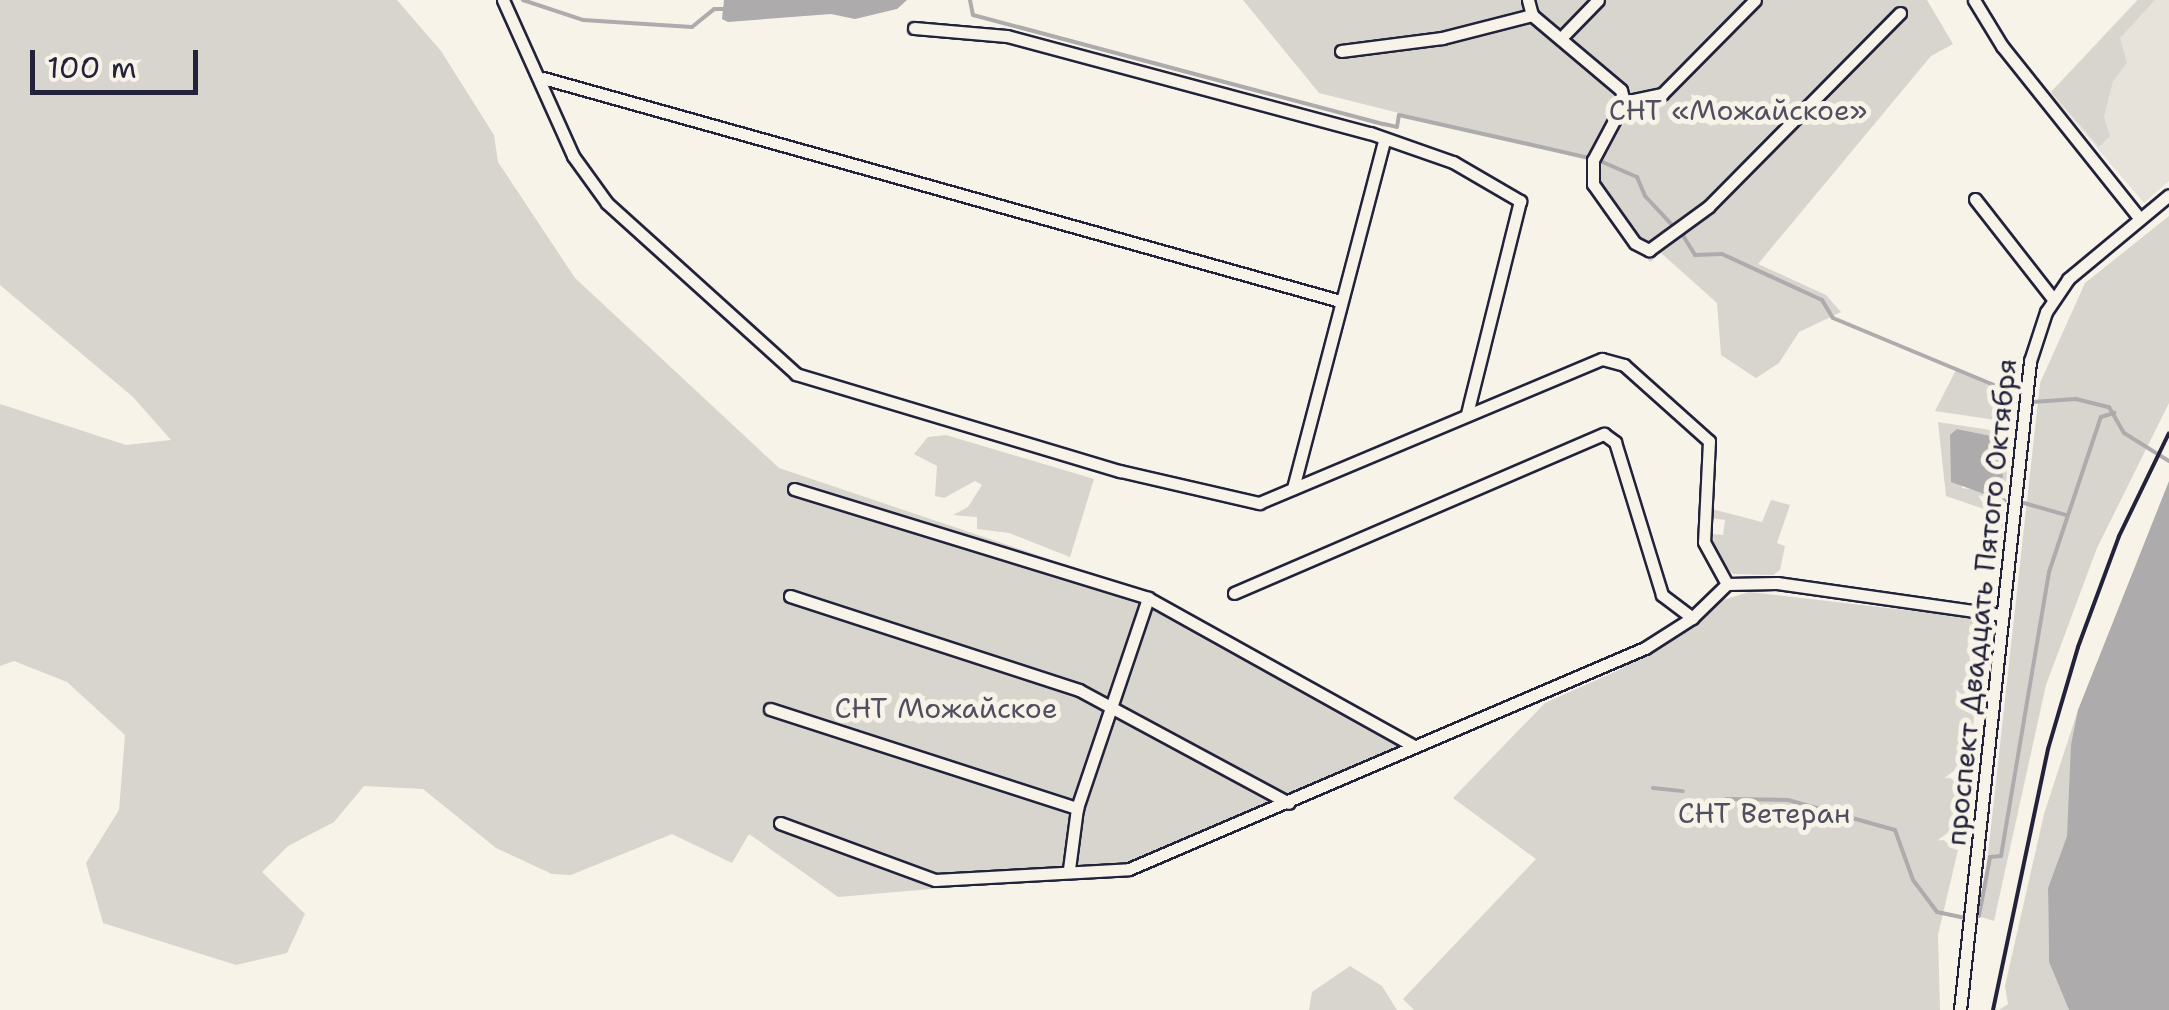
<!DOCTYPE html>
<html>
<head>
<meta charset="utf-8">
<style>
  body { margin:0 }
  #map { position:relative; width:2169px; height:1010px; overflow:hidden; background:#f7f3e8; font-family:"Shantell Sans",sans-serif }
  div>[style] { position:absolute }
  .built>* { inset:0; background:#e7e3db }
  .green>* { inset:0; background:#d8d5cf }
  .water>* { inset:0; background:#aeabad }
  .stream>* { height:4px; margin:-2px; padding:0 2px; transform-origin:2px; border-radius:2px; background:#aeabad }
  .roads { filter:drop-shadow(2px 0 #22223b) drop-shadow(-2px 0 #22223b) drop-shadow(0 2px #22223b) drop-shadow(0 -2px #22223b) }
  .minor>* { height:11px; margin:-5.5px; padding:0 5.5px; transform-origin:5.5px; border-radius:5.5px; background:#f7f3e8 }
  .rail>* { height:4px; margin:-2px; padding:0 2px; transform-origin:2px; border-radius:2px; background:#22223b }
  span { translate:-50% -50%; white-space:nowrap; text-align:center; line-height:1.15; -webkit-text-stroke:10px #f7f3e8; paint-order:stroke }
  .park-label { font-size:28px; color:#504f60 }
  .street-label { font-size:28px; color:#22223b }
  .scale { position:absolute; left:30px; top:50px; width:168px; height:45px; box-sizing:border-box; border:5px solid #22223b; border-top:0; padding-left:12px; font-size:30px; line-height:35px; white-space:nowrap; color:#22223b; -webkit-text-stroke:8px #f7f3e8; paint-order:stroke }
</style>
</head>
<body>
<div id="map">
  <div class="built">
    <i style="clip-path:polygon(2137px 0,2169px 0,2169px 181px,2144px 203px,2050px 93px)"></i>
  </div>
  <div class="green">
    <i style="clip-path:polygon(0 0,397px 0,441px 51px,494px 135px,498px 162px,575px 278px,779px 468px,1159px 596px,1413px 740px,1418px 750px,1150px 870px,838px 897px,749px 834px,732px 863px,672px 834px,571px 875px,552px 874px,496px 848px,423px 789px,364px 786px,334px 822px,288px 846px,262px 872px,305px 914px,287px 953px,236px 965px,103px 923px,86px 863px,119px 810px,125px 735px,67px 682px,14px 661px,0 666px,0 404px,126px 445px,171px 440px,133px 397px,0 285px)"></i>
    <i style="clip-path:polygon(1243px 0,1927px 0,1953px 44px,1931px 56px,1758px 264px,1826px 295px,1841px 312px,1799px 332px,1779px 363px,1756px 378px,1721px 355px,1717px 303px,1661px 253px,1650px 262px,1603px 213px,1590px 182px,1591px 161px,1319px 93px)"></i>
    <i style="clip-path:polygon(2138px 0,2155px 0,2120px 38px,2127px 63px,2113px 81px,2104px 117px,2110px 136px,2099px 147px,2051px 92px)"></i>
    <i style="clip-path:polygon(2169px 216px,2169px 403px,2097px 548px,2046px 685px,1994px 921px,1981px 917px,2040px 383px,2085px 283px)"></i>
    <i style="clip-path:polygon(1956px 370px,2013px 390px,2009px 422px,1935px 411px)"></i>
    <i style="clip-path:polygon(evenodd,1938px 422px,2010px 433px,2001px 545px,1989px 546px,1984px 509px,1946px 496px,1938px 422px,1957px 429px,2006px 439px,1999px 493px,1962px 488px,1957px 429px)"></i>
    <i style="clip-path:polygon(946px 435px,1094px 479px,1070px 557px,1009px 533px,977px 529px,977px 517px,953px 515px,968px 507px,982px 485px,975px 481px,944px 498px,935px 496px,937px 466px,914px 454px,928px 437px)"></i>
    <i style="clip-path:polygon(1771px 500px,1790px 505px,1777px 543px,1785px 546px,1780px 570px,1773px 575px,1733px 574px,1717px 557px,1712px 534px,1723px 535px,1725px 520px,1711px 518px,1712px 509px,1762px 522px)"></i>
    <i style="clip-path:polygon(1749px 592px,1982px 619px,1966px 816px,1938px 935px,1940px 1010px,1414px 1010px,1403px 999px,1536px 859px,1453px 798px,1545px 703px,1621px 669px,1723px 600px)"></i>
    <i style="clip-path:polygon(2078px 710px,2067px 836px,2048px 888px,2049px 962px,2069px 1010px,1999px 1010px,2008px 1004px,2005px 986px,2044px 814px)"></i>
    <i style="clip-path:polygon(1350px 966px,1382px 986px,1397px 1010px,1309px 1010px,1312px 992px)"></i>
  </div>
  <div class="water">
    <i style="clip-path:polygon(724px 0,907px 0,897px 9px,855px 19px,831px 14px,728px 22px,722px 19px)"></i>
    <i style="clip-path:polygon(1957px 429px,2006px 439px,2002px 483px,1993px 497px,1951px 482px,1950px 435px)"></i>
    <i style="clip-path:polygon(2169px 481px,2169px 1010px,2069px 1010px,2049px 962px,2048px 888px,2067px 836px,2071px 745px,2078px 710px)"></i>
  </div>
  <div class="stream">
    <i style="left:523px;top:0;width:63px;rotate:18.4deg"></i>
    <i style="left:583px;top:20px;width:109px;rotate:3.7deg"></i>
    <i style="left:692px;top:27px;width:28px;rotate:-39deg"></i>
    <i style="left:714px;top:9px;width:14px"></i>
    <i style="left:970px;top:0;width:15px;rotate:79deg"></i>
    <i style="left:973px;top:15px;width:425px;rotate:14.9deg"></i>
    <i style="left:1384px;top:124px;width:13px;rotate:13deg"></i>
    <i style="left:1397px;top:127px;width:12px;rotate:-81deg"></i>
    <i style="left:1399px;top:115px;width:196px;rotate:12.7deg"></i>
    <i style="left:1598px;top:160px;width:43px;rotate:23.6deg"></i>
    <i style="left:1637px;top:177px;width:21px;rotate:67deg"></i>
    <i style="left:1645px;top:196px;width:41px;rotate:47deg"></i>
    <i style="left:1682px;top:234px;width:25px;rotate:58deg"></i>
    <i style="left:1695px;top:255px;width:27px;rotate:-2deg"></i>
    <i style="left:1722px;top:254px;width:110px;rotate:24.7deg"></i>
    <i style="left:1822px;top:300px;width:21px;rotate:59deg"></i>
    <i style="left:1833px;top:318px;width:190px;rotate:22.6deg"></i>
    <i style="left:2008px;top:391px;width:13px;rotate:58deg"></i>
    <i style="left:2031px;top:402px;width:45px;rotate:-3.8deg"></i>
    <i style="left:2076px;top:399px;width:34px;rotate:14deg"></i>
    <i style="left:2109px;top:407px;width:30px;rotate:60deg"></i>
    <i style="left:2124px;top:433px;width:53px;rotate:31.9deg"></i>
    <i style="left:1993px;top:493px;width:14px;rotate:34deg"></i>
    <i style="left:2024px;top:503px;width:44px;rotate:15.9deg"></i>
    <i style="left:1653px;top:788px;width:30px;rotate:6deg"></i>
    <i style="left:1726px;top:799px;width:62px;rotate:0.9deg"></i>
    <i style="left:1788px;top:800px;width:111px;rotate:15.7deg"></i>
    <i style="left:1895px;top:830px;width:53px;rotate:70.2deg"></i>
    <i style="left:1913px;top:880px;width:40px;rotate:53deg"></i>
    <i style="left:1937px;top:912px;width:29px;rotate:12deg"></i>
    <i style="left:1979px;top:916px;width:60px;rotate:-79.4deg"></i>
    <i style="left:1990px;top:857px;width:11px;rotate:-5deg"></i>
    <i style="left:2001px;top:856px;width:288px;rotate:-80.4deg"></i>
    <i style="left:2049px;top:572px;width:163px;rotate:-71.5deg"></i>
    <i style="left:2101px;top:417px;width:14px;rotate:-17deg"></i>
  </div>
  <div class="roads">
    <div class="minor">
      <i style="left:503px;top:0;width:171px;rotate:65.8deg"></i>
      <i style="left:573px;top:156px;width:58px;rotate:54.1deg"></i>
      <i style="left:607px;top:203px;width:255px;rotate:42.1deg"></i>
      <i style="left:796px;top:374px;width:338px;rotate:16.7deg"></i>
      <i style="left:1120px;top:471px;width:143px;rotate:13deg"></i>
      <i style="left:1259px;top:503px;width:372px;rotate:-22.8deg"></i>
      <i style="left:1602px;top:359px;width:23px;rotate:15deg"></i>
      <i style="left:1624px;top:365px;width:114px;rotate:41.8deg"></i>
      <i style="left:1709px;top:441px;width:101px;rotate:92.8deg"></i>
      <i style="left:1704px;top:542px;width:48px;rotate:61.3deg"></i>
      <i style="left:1528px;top:0;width:16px;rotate:75deg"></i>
      <i style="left:1532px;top:15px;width:116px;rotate:40.1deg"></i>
      <i style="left:1621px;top:90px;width:12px;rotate:76deg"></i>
      <i style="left:1624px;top:102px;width:66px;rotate:118.1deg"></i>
      <i style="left:1593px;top:160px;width:24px;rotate:90deg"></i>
      <i style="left:1593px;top:184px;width:72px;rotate:54.6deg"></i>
      <i style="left:1635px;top:243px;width:16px;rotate:27deg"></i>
      <i style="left:1649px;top:250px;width:73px;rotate:-36.1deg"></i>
      <i style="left:1708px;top:207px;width:273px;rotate:-45.3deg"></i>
      <i style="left:1974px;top:0;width:54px;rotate:58.7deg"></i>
      <i style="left:2002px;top:46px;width:221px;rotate:51.4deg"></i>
      <i style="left:914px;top:28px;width:93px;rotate:4.9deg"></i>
      <i style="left:1007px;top:36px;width:376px;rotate:15deg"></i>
      <i style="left:1370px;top:133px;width:88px;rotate:19.3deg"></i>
      <i style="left:1453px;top:162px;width:78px;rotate:30.2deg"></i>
      <i style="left:1520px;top:201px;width:219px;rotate:104deg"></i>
      <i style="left:1563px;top:36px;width:50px;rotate:-45.8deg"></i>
      <i style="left:1341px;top:51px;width:102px;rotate:-7.3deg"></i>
      <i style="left:1442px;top:38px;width:93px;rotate:-14.3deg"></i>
      <i style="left:543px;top:78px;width:828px;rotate:15.63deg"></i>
      <i style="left:1624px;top:102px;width:39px;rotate:-12deg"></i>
      <i style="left:1662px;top:94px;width:132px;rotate:-45.3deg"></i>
      <i style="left:1975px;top:199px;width:128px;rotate:52deg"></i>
      <i style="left:1293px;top:488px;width:360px;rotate:-75.3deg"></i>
      <i style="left:794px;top:489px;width:370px;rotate:17.1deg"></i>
      <i style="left:1148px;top:598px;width:304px;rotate:29.1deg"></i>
      <i style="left:1234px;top:593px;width:403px;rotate:-23.3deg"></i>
      <i style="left:1604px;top:434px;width:14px;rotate:36deg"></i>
      <i style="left:1615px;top:442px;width:160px;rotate:72.9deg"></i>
      <i style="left:1662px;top:595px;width:38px;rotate:37deg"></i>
      <i style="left:790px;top:596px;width:304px;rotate:18deg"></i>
      <i style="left:1079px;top:690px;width:238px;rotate:28.3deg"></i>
      <i style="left:770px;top:709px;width:323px;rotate:17.9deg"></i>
      <i style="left:780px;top:823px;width:165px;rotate:20.2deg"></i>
      <i style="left:935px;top:880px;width:194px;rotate:-3.2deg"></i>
      <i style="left:1129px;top:869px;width:561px;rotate:-23.19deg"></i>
      <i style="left:1645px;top:648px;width:56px;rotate:-32.6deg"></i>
      <i style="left:1692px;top:618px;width:49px;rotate:-44.2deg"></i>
      <i style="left:1727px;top:584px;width:50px;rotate:-1.1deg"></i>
      <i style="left:1777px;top:583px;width:228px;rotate:8.1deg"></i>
      <i style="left:1069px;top:869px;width:62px;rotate:-82.5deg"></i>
      <i style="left:1077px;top:808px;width:222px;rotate:-71.3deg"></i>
      <i style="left:1960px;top:1010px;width:653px;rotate:-83.84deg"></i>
      <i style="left:2030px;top:361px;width:52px;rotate:-71.9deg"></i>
      <i style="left:2046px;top:312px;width:40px;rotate:-56deg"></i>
      <i style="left:2068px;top:279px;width:131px;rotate:-39.7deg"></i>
    </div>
  </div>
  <div class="rail">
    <i style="left:1993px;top:1010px;width:267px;rotate:-78.1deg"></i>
    <i style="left:2048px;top:749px;width:106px;rotate:-73.6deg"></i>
    <i style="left:2078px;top:647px;width:118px;rotate:-69.7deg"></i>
    <i style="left:2119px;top:536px;width:114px;rotate:-64.1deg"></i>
  </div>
  <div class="park-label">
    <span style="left:1738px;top:110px">СНТ «Можайское»</span>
    <span style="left:946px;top:708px">СНТ Можайское</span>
    <span style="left:1764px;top:813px">СНТ Ветеран</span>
  </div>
  <div class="street-label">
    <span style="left:1981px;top:602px;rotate:-84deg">проспект Двадцать Пятого Октября</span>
  </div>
  <div class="scale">100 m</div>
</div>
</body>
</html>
